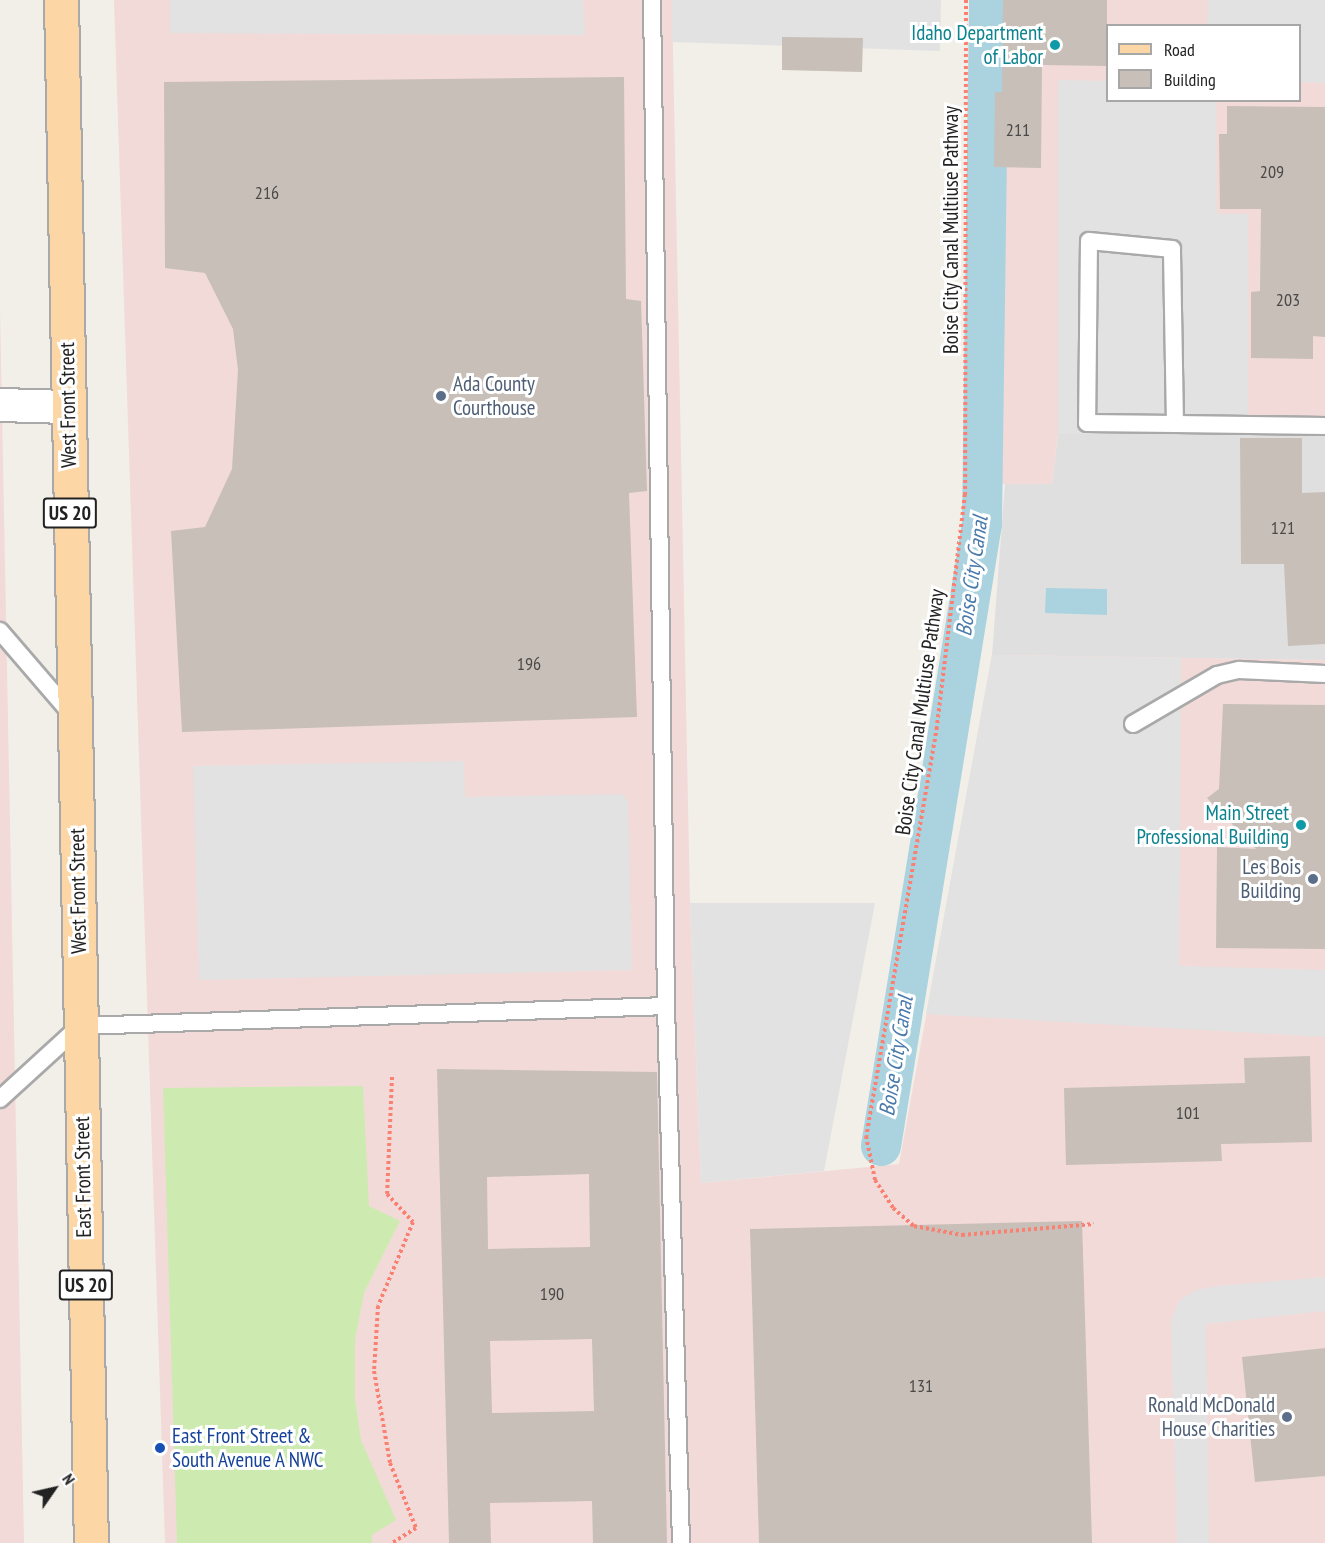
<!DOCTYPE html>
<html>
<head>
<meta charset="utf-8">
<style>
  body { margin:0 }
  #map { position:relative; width:1325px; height:1543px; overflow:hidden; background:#f2efe9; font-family:"PT Sans Narrow",sans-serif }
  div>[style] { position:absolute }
  .residential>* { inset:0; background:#e0dfdf }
  .commercial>* { inset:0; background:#f2dad9 }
  .grass>* { inset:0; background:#cdebb0 }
  .parking>* { inset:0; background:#e2e2e2 }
  .water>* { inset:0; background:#aad3df }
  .canal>* { height:40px; margin:-20px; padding:0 20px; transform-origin:20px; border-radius:20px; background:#aad3df }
  .building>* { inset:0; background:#c7bfb8 }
  .path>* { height:4px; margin-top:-2px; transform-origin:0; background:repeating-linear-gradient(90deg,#fa8072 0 3px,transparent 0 6px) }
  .roads { filter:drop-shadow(2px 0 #a9a9a9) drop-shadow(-2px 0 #a9a9a9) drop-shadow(0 2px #a9a9a9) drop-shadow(0 -2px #a9a9a9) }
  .lane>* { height:16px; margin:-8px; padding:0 8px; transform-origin:8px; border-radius:8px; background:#fff }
  .street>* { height:32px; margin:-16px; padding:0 16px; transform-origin:16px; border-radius:16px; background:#fff }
  .primary>* { height:33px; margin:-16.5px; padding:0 16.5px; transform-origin:16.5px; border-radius:16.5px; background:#fcd6a4 }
  .dots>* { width:16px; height:16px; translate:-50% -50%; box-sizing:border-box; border:3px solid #fff; border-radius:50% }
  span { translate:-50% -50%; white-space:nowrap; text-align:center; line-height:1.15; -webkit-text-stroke:6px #fff; paint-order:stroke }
  .number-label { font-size:18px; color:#4b4948 }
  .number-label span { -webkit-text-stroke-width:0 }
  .shield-label span { padding:2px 4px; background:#fff; border:2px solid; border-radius:4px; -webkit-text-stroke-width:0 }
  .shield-label { font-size:20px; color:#222; font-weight:700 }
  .culture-label { font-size:21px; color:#0d838f }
  .right { translate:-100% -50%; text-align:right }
  .street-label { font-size:21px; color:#222 }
  .service-label { font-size:21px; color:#4e5e75 }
  .left { translate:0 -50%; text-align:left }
  .transit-label { font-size:21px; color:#164399 }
  .water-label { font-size:22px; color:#4a7aab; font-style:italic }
  .legend { position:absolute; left:1106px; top:24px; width:195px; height:78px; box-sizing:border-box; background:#fff; border:2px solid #a7a7a7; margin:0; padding:8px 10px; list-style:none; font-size:18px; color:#222 }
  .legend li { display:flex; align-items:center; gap:12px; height:30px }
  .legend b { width:30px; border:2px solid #a7a7a7 }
  .north { position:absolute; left:24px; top:1459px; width:60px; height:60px; -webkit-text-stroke:4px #fff; paint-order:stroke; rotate:56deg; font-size:16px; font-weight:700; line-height:24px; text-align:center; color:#222 }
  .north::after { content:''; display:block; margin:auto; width:21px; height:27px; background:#222; clip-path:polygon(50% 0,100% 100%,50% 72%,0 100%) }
</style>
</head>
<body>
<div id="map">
  <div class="residential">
    <i style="clip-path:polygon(1325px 432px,1325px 660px,992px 655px,1005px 484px,1052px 484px,1058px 434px)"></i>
  </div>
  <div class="commercial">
    <i style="clip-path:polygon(114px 0,672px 0,690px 903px,701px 1183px,899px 1164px,992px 655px,1325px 660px,1325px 1543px,165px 1543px)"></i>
    <i style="clip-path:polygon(evenodd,973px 0,1325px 0,1325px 432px,1058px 434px,1052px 484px,979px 484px,973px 0,1108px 26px,1300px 26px,1300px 100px,1108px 100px,1108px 26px)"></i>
    <i style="clip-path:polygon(0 308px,24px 1543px,0 1543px)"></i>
  </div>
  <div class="grass">
    <i style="clip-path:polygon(363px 1086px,369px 1206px,400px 1221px,364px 1293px,355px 1340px,355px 1399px,361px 1440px,396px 1520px,372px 1535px,372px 1543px,177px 1543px,163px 1088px)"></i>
  </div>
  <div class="parking">
    <i style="clip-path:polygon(170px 0,583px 0,585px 35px,170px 33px)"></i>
    <i style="clip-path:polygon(672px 0,941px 0,940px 51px,672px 42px)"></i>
    <i style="clip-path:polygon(1208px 0,1325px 0,1325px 83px,1300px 82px,1300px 26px,1207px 25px)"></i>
    <i style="clip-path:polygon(1058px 80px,1107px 81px,1108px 100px,1216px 101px,1217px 214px,1248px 214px,1248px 434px,1058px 434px)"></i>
    <i style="clip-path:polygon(992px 655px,1181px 658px,1179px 966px,1325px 970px,1325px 1037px,926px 1014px)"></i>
    <i style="clip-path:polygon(464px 761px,465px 797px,622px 794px,628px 801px,632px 970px,199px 980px,193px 766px)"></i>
    <i style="clip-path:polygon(690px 903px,875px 903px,824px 1171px,701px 1183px)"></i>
    <i style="clip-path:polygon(1325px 1277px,1325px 1311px,1206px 1324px,1209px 1543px,1177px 1543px,1171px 1321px,1179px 1301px,1196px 1290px,1217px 1286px)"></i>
  </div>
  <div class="water">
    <i style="clip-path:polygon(1046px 588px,1107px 589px,1107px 615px,1045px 613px)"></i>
  </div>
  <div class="canal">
    <i style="left:881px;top:1146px;width:630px;rotate:-80.78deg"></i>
    <i style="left:982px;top:524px;width:524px;rotate:-89.23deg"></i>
  </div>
  <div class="building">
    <i style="clip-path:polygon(1003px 0,1107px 0,1107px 66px,1042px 65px,1041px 168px,994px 167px,995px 92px,1002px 92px)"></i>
    <i style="clip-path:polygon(782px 37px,863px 38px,862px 72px,782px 70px)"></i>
    <i style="clip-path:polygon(624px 77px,626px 299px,641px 301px,647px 491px,629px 493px,637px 717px,182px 732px,171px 531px,205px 527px,232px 469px,238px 370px,233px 329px,205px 273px,165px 268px,164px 82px)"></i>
    <i style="clip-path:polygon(1227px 106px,1325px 107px,1325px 337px,1313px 336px,1313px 359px,1251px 358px,1251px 292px,1260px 291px,1261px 209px,1220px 209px,1219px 134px,1227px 134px)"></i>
    <i style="clip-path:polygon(1240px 438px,1302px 438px,1302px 493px,1325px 492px,1325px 644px,1288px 646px,1284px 564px,1241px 564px)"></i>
    <i style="clip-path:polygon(1223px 704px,1325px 705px,1325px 949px,1216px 948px,1217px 847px,1256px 849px,1207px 798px,1219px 789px)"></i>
    <i style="clip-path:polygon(1310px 1056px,1312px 1142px,1221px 1144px,1222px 1161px,1066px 1165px,1064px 1088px,1245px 1083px,1244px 1058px)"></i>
    <i style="clip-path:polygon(evenodd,437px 1069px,657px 1072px,667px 1543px,593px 1543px,592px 1501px,490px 1503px,491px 1543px,449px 1543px,437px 1069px,589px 1174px,590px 1247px,488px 1249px,487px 1177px,589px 1174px,437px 1069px,592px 1339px,594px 1411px,492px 1413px,490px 1341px,592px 1339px)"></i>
    <i style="clip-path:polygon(1082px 1221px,1092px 1543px,759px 1543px,750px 1229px)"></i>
    <i style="clip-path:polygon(1325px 1348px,1325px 1476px,1255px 1482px,1242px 1357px)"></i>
  </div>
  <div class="path">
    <i style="left:966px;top:0;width:494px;rotate:90.1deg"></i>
    <i style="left:965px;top:494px;width:235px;rotate:96.9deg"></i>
    <i style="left:937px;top:727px;width:415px;rotate:99.8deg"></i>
    <i style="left:866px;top:1136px;width:45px;rotate:78.4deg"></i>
    <i style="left:875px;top:1180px;width:33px;rotate:57deg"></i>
    <i style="left:893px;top:1208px;width:28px;rotate:41deg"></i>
    <i style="left:914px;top:1226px;width:49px;rotate:10.6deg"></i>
    <i style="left:962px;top:1235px;width:132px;rotate:-4.8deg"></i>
    <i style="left:392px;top:1077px;width:117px;rotate:92.4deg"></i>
    <i style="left:387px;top:1194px;width:38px;rotate:47deg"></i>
    <i style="left:413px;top:1222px;width:91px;rotate:112.6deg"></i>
    <i style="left:378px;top:1306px;width:65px;rotate:93.5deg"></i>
    <i style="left:374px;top:1371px;width:93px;rotate:80.1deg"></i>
    <i style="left:390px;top:1463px;width:70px;rotate:68.2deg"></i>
    <i style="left:416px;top:1528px;width:28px;rotate:148deg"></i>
  </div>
  <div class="roads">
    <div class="lane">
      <i style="left:652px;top:0;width:1006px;rotate:89.2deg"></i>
      <i style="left:666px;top:1006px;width:537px;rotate:88.4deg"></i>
      <i style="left:1175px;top:424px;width:175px;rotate:-91deg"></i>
      <i style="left:1172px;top:249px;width:83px;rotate:-174.5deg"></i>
      <i style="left:1089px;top:241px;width:182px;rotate:90.6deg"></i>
      <i style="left:1087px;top:423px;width:88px;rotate:0.7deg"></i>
      <i style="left:1175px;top:424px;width:150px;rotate:0.8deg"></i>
      <i style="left:0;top:631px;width:112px;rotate:49.3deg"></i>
      <i style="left:1133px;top:724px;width:97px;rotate:-30.3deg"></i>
      <i style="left:1217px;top:675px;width:23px;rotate:-13deg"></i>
      <i style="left:1239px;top:670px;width:86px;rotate:2.7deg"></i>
      <i style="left:0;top:1099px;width:108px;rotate:-42.4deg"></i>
      <i style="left:80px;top:1026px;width:586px;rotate:-1.95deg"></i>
    </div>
    <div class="street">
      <i style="left:0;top:405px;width:68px;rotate:1.7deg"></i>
    </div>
    <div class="primary">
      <i style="left:61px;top:0;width:1543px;rotate:88.89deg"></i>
    </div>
  </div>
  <div class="dots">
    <i style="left:1055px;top:45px;background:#0f9aa8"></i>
    <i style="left:441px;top:396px;background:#5c6f8a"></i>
    <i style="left:1301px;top:825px;background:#0f9aa8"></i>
    <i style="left:1313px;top:879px;background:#5c6f8a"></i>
    <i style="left:1287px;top:1417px;background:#5c6f8a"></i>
    <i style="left:160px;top:1448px;background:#1a4fb4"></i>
  </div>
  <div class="number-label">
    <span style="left:1018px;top:130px">211</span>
    <span style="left:1272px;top:172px">209</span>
    <span style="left:267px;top:193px">216</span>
    <span style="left:1288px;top:300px">203</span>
    <span style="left:1283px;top:528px">121</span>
    <span style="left:529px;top:664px">196</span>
    <span style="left:1188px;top:1113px">101</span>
    <span style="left:552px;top:1294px">190</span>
    <span style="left:921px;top:1386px">131</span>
  </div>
  <div class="shield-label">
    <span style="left:70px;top:513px">US 20</span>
    <span style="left:86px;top:1285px">US 20</span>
  </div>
  <div class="culture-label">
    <span class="right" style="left:1043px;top:45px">Idaho Department<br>of Labor</span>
    <span class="right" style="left:1289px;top:825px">Main Street<br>Professional Building</span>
  </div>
  <div class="street-label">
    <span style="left:951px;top:230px;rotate:-90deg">Boise City Canal Multiuse Pathway</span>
    <span style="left:68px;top:405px;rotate:-91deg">West Front Street</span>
    <span style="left:920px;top:712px;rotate:-82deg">Boise City Canal Multiuse Pathway</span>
    <span style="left:78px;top:891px;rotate:-91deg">West Front Street</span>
    <span style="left:83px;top:1177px;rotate:-91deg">East Front Street</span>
  </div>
  <div class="service-label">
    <span class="left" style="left:453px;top:396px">Ada County<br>Courthouse</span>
    <span class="right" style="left:1301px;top:879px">Les Bois<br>Building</span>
    <span class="right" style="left:1275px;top:1417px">Ronald McDonald<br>House Charities</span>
  </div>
  <div class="transit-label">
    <span class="left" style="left:172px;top:1448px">East Front Street &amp;<br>South Avenue A NWC</span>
  </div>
  <div class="water-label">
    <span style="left:972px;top:576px;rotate:-82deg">Boise City Canal</span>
    <span style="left:896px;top:1056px;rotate:-81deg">Boise City Canal</span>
  </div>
  <ul class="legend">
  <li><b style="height:8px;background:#fcd6a4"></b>Road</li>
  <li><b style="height:16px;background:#c7bfb8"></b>Building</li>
  </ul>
  <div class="north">N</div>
</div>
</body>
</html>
